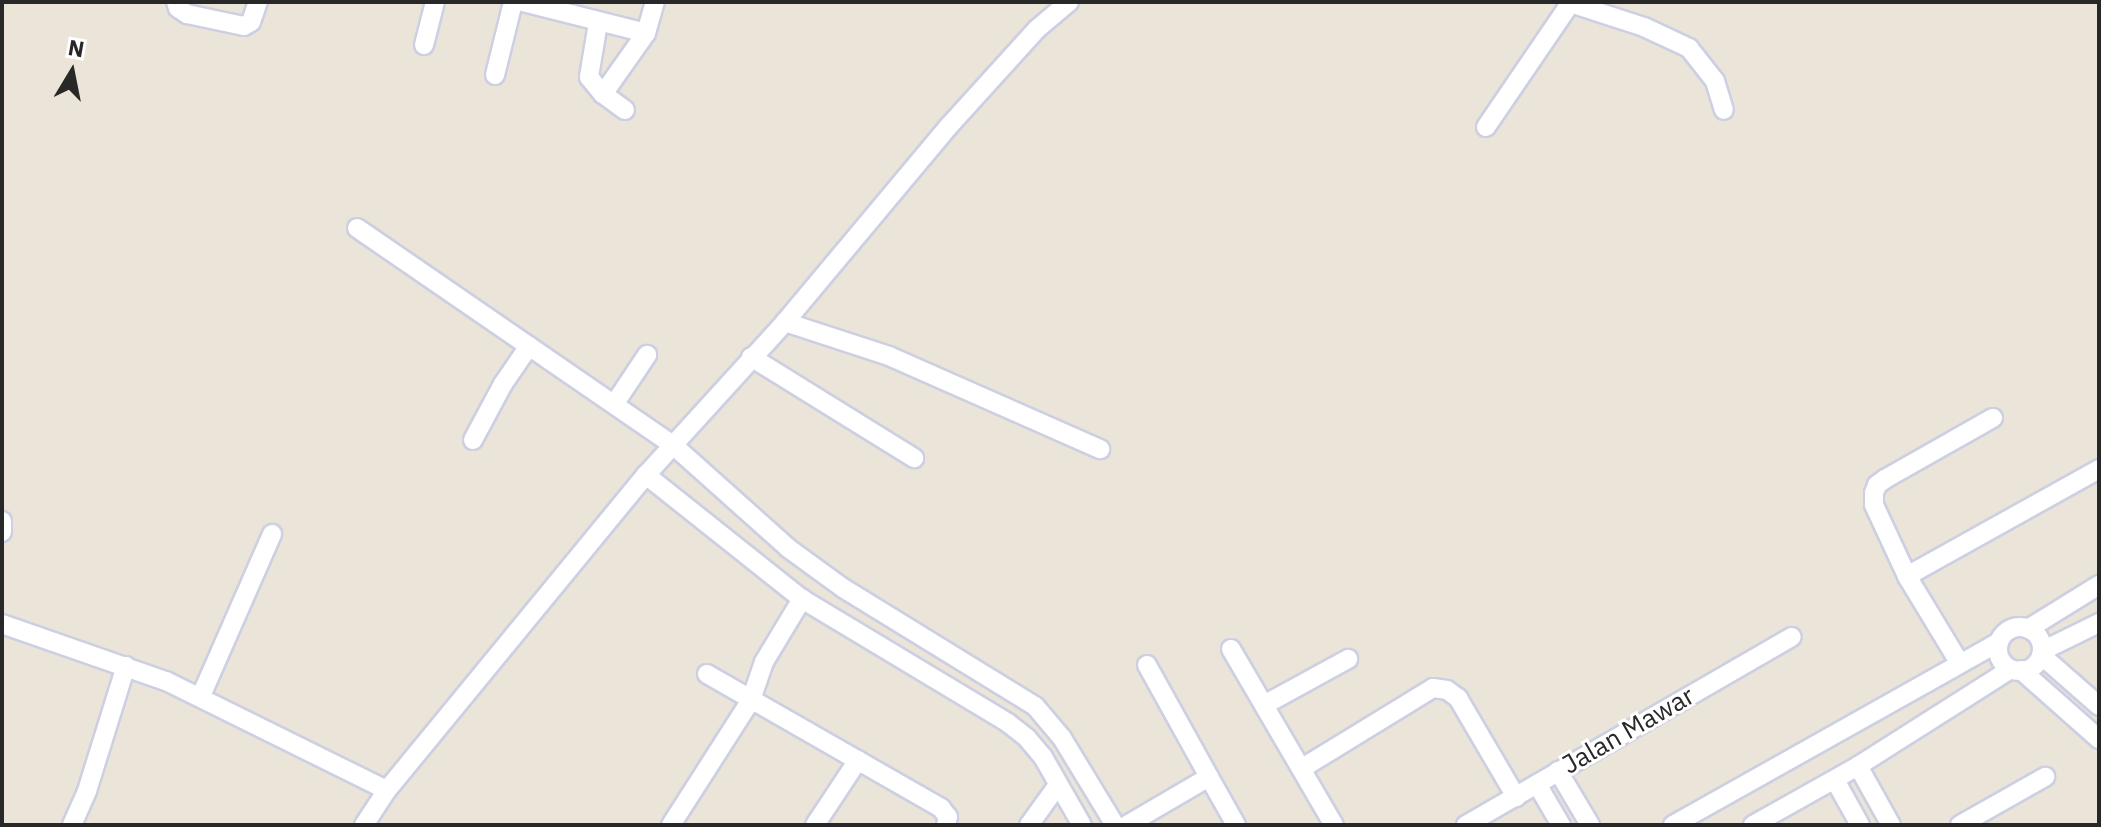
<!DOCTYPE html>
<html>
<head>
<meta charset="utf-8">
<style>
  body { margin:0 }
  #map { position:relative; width:2101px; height:827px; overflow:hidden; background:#ebe4d8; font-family:"IBM Plex Sans",sans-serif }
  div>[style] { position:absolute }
  .roads { filter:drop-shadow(2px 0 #cdcfe2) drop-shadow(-2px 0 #cdcfe2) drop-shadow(0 2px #cdcfe2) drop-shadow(0 -2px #cdcfe2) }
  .minor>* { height:18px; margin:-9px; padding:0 9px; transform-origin:9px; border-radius:9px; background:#fff }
  .minor>.ring { margin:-9px; padding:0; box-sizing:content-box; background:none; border:18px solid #fff; border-radius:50% }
  span { translate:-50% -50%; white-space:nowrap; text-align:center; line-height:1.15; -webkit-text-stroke:6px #fff; paint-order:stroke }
  .street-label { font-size:26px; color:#282828 }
  .frame { position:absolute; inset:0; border:4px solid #282828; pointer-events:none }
  .north { position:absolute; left:32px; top:32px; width:80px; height:80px; -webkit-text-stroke:6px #fff; paint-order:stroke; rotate:10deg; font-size:22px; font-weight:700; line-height:32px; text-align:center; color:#282828 }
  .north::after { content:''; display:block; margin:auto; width:28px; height:36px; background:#282828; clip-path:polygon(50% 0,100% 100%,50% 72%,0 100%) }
</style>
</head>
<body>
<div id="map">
  <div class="roads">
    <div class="minor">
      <i style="left:176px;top:2px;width:6px;rotate:72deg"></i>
      <i style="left:178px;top:8px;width:11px;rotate:34deg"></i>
      <i style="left:187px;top:14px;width:58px;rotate:11.9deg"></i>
      <i style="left:244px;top:26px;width:8px;rotate:-30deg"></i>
      <i style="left:251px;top:22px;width:21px;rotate:-71deg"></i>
      <i style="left:523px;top:2px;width:127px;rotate:14.1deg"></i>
      <i style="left:1567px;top:2px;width:81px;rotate:18deg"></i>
      <i style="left:1644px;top:27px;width:50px;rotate:25deg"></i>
      <i style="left:1689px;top:48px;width:42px;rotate:51.8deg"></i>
      <i style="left:1715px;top:81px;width:30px;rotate:73deg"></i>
      <i style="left:598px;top:23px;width:55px;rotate:99.5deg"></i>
      <i style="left:589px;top:77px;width:22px;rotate:51deg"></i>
      <i style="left:603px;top:94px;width:27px;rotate:36deg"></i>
      <i style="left:424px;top:45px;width:44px;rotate:-75.7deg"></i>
      <i style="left:495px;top:75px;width:75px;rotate:-76.1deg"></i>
      <i style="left:603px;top:94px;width:75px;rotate:-54.8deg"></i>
      <i style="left:646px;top:33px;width:32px;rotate:-74deg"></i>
      <i style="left:1486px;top:127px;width:149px;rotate:-55.7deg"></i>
      <i style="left:357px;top:228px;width:383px;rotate:34.5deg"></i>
      <i style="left:673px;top:445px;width:154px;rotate:41.8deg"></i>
      <i style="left:788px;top:548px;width:68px;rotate:36deg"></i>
      <i style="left:843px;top:588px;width:225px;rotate:31.6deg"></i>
      <i style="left:1035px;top:706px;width:42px;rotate:49.8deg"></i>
      <i style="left:1062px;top:738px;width:102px;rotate:58.7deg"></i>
      <i style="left:785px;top:322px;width:109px;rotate:18.1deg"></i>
      <i style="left:889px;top:356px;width:231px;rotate:23.8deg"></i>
      <i style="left:751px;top:357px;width:192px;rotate:31.8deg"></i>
      <i style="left:615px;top:403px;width:58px;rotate:-56.3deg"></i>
      <i style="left:473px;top:440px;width:64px;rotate:-61.8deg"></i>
      <i style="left:503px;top:384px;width:46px;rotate:-55.6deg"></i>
      <i style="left:646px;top:475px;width:199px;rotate:38.5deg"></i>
      <i style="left:802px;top:599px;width:240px;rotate:31deg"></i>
      <i style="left:1008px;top:723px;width:24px;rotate:38deg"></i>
      <i style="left:1027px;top:738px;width:25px;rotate:50deg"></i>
      <i style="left:1043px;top:757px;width:78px;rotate:60.2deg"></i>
      <i style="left:2px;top:521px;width:11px;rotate:90deg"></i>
      <i style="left:1907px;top:576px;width:220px;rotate:-29.1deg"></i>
      <i style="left:2px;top:624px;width:174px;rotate:19.2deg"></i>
      <i style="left:166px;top:681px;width:246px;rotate:26.3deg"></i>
      <i class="ring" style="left:1998px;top:627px;width:26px;height:26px"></i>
      <i style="left:2028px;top:629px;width:84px;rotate:-31.8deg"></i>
      <i style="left:1231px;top:649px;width:204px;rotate:59.7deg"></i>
      <i style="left:2042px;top:651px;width:64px;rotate:-26.2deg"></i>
      <i style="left:2041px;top:655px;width:77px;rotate:41.3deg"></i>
      <i style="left:1959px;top:662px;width:100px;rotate:-121.2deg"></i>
      <i style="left:1907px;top:576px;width:78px;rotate:-114.9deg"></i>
      <i style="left:1874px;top:505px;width:12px;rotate:-90deg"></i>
      <i style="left:1874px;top:493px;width:9px;rotate:-69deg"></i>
      <i style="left:1877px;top:485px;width:10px;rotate:-37deg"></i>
      <i style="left:1885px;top:479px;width:124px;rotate:-29.5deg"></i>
      <i style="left:1147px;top:665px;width:128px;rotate:61deg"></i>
      <i style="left:2021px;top:670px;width:104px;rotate:41.5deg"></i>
      <i style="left:707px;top:674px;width:270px;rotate:29.8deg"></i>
      <i style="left:941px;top:808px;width:11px;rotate:52deg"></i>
      <i style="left:948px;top:817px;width:8px;rotate:104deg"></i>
      <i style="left:201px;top:696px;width:177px;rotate:-66.3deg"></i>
      <i style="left:1264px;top:705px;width:96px;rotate:-28.7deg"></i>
      <i style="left:1858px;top:766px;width:68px;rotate:60.8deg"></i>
      <i style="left:1304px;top:767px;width:151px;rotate:-31.5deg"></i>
      <i style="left:1433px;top:688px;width:14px;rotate:8deg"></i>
      <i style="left:1447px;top:690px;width:14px;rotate:36deg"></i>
      <i style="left:1458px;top:698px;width:115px;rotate:59.6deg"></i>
      <i style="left:1558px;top:771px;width:63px;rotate:59.3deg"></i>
      <i style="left:1835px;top:780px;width:51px;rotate:60.9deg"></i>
      <i style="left:1537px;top:784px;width:48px;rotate:59.7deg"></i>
      <i style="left:72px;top:825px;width:37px;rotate:-66deg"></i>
      <i style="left:87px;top:791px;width:131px;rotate:-72.7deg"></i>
      <i style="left:364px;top:825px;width:42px;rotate:-56.7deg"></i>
      <i style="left:387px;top:790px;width:408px;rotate:-50.6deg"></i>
      <i style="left:646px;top:475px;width:207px;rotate:-47.7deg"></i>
      <i style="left:785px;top:322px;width:256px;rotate:-50.1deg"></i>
      <i style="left:949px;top:126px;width:131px;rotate:-47.8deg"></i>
      <i style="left:1037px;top:29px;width:42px;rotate:-40.2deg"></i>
      <i style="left:671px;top:825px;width:148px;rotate:-57.4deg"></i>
      <i style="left:751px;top:700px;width:40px;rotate:-71.1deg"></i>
      <i style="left:764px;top:662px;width:74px;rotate:-58.9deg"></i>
      <i style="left:815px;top:825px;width:78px;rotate:-56.5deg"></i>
      <i style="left:1029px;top:825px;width:49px;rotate:-54.1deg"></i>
      <i style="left:1127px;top:825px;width:95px;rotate:-30.3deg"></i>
      <i style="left:1209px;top:777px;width:55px;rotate:60.6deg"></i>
      <i style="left:1466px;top:825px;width:376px;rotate:-30deg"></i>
      <i style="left:1673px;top:825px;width:374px;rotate:-29.3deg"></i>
      <i style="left:1753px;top:825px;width:120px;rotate:-29.3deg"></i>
      <i style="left:1858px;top:766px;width:181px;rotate:-32.4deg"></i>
      <i style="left:1960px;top:825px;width:98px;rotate:-29.5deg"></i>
    </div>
  </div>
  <div class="street-label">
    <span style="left:1628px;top:730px;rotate:-30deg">Jalan Mawar</span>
  </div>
  <div class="frame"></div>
  <div class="north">N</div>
</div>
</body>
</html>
